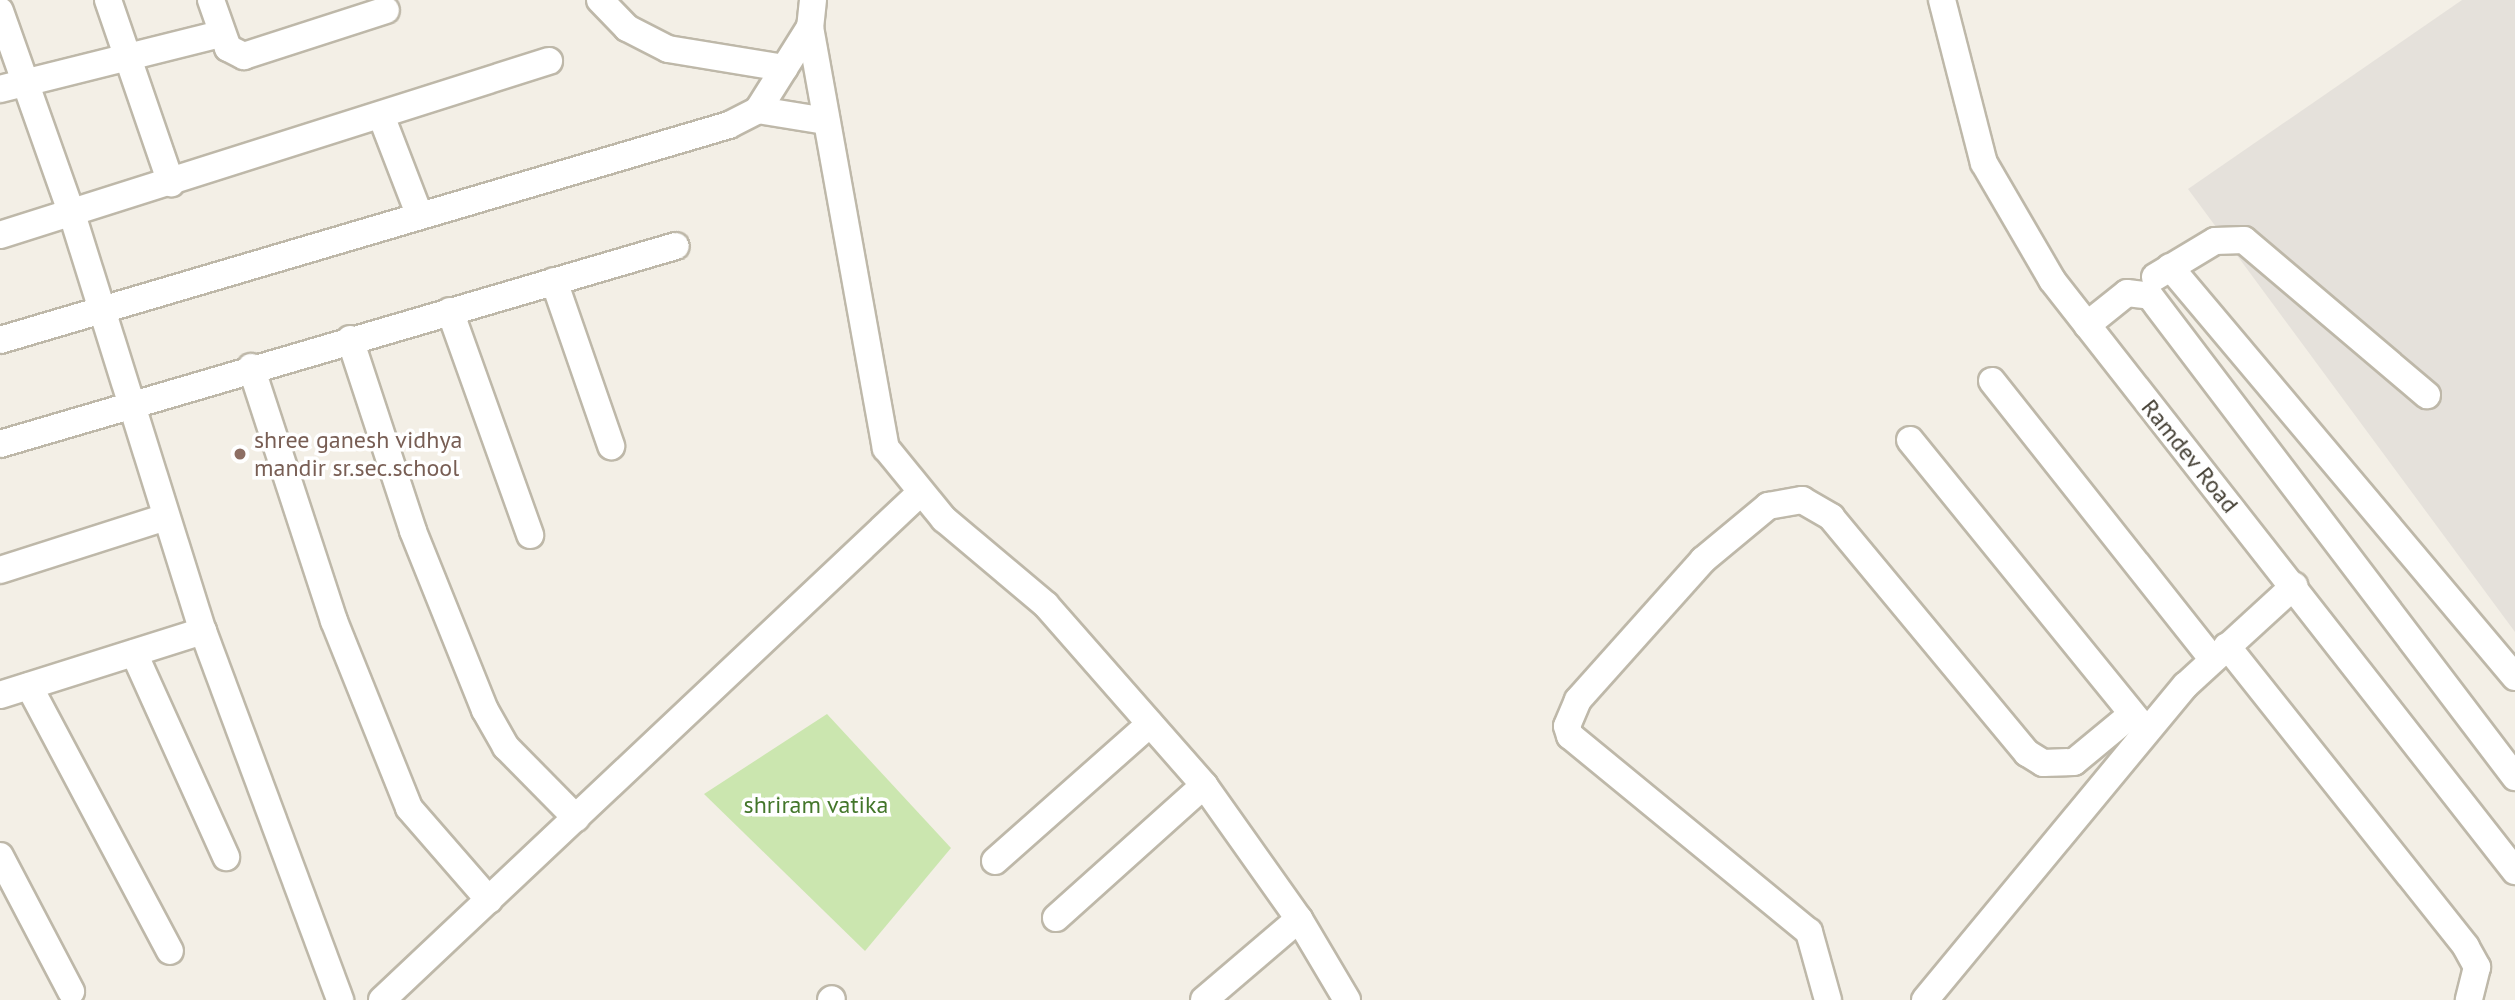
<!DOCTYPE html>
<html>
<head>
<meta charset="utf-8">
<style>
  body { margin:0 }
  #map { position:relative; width:2515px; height:1000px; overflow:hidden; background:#f3efe6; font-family:"PT Sans",sans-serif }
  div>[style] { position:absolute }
  .industrial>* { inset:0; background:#e5e1db }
  .green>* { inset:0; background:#cbe6af }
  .roads { filter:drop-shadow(2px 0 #beb8a9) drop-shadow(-2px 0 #beb8a9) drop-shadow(0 2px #beb8a9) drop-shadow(0 -2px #beb8a9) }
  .minor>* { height:26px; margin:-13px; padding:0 13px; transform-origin:13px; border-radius:13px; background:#fff }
  .dots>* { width:19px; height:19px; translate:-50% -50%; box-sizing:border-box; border:4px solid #fff; border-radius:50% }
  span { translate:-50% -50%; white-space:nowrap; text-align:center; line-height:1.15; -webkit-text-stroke:7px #fff; paint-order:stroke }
  .education-label { font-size:24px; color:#785e54 }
  .left { translate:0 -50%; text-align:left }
  .street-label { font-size:24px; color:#454035 }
  .park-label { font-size:24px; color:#43762a }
</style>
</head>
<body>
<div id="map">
  <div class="industrial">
    <i style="clip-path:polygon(2462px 0,2515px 0,2515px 632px,2188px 189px)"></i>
  </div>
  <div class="green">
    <i style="clip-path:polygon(827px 714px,951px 848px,865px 951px,704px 794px)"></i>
  </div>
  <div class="roads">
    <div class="minor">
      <i style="left:108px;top:0;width:194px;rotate:71deg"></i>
      <i style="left:211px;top:0;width:51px;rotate:70.5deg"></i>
      <i style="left:228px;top:48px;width:18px;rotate:27deg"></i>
      <i style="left:244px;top:56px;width:149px;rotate:-17.9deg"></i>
      <i style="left:600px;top:0;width:39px;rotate:46deg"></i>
      <i style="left:627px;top:28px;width:46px;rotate:27.1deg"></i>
      <i style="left:668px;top:49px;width:118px;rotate:9.3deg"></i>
      <i style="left:813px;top:0;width:27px;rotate:96deg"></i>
      <i style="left:810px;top:27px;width:428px;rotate:79.8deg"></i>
      <i style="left:886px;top:448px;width:92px;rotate:50.8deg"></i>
      <i style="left:944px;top:519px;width:133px;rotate:40.1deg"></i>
      <i style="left:1046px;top:605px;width:240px;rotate:48.7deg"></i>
      <i style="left:1204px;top:785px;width:164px;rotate:54.7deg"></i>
      <i style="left:1299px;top:919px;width:94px;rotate:59.3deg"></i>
      <i style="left:1942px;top:0;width:168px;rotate:75.6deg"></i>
      <i style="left:1984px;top:163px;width:135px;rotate:59.8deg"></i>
      <i style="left:2052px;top:280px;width:751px;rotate:51.92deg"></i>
      <i style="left:0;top:11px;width:215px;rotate:70.5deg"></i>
      <i style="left:72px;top:214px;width:437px;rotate:72.6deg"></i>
      <i style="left:203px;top:631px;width:394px;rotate:69.6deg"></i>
      <i style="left:0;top:89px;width:228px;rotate:-14deg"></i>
      <i style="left:758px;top:110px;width:69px;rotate:9.2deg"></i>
      <i style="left:382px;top:118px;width:103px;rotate:68.9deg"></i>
      <i style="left:0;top:235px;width:576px;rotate:-17.59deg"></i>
      <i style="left:2170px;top:267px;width:536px;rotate:49.92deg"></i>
      <i style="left:2155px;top:277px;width:70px;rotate:-31deg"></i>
      <i style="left:2215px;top:241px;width:29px;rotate:-2deg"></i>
      <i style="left:2244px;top:240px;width:240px;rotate:40.3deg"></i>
      <i style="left:554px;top:281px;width:175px;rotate:70.9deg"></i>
      <i style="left:450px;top:311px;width:238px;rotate:70.3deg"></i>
      <i style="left:2087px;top:325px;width:51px;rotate:-38.7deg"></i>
      <i style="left:2127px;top:293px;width:23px;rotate:7deg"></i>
      <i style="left:2150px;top:296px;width:604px;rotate:52.81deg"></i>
      <i style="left:350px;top:339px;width:202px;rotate:71.8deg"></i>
      <i style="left:413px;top:531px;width:193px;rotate:68.1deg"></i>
      <i style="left:485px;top:710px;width:43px;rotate:60.4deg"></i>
      <i style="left:506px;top:747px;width:100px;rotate:45.4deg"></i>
      <i style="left:0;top:340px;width:760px;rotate:-16.43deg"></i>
      <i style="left:729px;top:125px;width:33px;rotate:-27deg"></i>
      <i style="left:758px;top:110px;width:98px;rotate:-57.9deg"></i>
      <i style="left:251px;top:367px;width:267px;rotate:71.9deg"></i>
      <i style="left:334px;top:621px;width:201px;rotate:68.1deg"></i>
      <i style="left:409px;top:808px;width:122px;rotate:49deg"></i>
      <i style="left:1992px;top:381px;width:355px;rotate:51.6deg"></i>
      <i style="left:1910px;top:440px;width:370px;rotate:50.9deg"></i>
      <i style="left:0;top:444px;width:704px;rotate:-16.33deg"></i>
      <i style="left:0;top:570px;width:174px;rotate:-17.7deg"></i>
      <i style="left:2227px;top:646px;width:384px;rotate:51.5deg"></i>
      <i style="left:2466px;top:947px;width:23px;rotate:61deg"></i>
      <i style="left:2477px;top:967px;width:34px;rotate:104deg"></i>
      <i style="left:134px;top:653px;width:224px;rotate:65.7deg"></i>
      <i style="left:29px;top:686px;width:300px;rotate:62deg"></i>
      <i style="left:0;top:695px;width:213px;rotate:-17.5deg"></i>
      <i style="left:0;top:856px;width:153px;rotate:62.3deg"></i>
      <i style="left:995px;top:861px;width:207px;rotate:-41.5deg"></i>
      <i style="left:1056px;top:918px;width:199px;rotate:-41.9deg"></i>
      <i style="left:382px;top:1000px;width:738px;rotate:-43.3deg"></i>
      <i style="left:831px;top:1000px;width:1px;rotate:-45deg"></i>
      <i style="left:1204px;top:1000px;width:125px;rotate:-40.5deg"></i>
      <i style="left:1828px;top:1000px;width:71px;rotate:-105.6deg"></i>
      <i style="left:1809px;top:932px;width:309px;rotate:-140.6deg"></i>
      <i style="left:1570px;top:736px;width:10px;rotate:-107deg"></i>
      <i style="left:1567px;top:726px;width:28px;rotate:-67deg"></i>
      <i style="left:1578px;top:700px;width:188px;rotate:-48.2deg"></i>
      <i style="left:1703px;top:560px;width:85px;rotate:-39.7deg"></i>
      <i style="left:1768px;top:506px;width:35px;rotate:-10deg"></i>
      <i style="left:1802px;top:500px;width:34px;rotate:30deg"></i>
      <i style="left:1831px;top:517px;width:307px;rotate:50.3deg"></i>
      <i style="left:2027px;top:753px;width:19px;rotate:32deg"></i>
      <i style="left:2043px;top:763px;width:31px;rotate:-2deg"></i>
      <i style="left:2074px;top:762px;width:75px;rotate:-39.6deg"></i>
      <i style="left:1925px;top:1000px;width:409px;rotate:-50.4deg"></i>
      <i style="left:2186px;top:685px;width:147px;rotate:-42.5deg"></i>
    </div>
  </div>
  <div class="dots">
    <i style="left:240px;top:454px;background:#8d6e63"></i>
  </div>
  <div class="education-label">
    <span class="left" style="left:254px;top:454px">shree ganesh vidhya<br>mandir sr.sec.school</span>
  </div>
  <div class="street-label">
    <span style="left:2190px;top:456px;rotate:51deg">Ramdev Road</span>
  </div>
  <div class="park-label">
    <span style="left:816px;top:805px">shriram vatika</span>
  </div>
</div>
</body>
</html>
